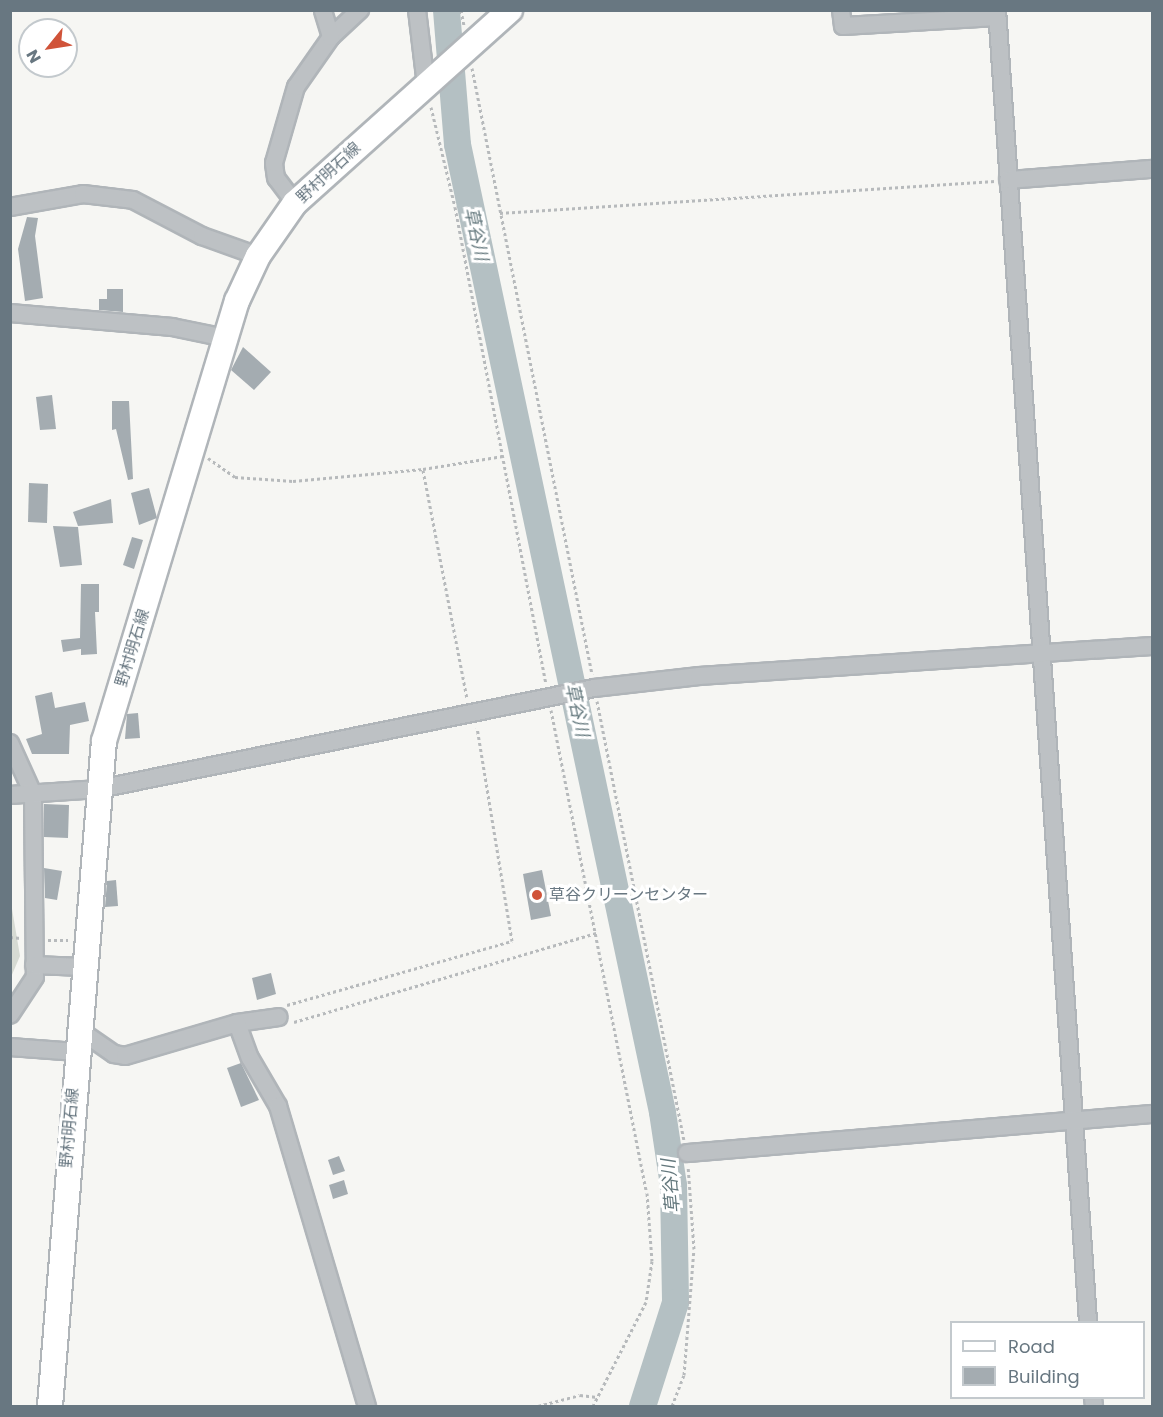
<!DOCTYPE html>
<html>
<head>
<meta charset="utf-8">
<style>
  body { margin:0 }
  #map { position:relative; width:1163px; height:1417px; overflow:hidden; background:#f6f6f3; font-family:Poppins,"Noto Sans JP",sans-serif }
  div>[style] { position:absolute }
  .green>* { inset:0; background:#d6dad3 }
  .river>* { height:27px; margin:-13.5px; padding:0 13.5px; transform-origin:13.5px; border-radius:13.5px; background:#b4c0c3 }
  .building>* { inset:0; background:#a4acb1 }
  .path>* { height:3px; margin-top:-1.5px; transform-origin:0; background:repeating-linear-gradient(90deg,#b7babc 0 3px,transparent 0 6px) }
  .roads { filter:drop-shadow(2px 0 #b0b5b9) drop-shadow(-2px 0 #b0b5b9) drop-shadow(0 2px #b0b5b9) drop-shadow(0 -2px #b0b5b9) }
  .street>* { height:16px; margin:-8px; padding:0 8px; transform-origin:8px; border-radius:8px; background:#bdc1c4 }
  .secondary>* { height:24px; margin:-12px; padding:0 12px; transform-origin:12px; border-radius:12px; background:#fff }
  .dots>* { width:16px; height:16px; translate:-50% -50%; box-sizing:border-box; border:3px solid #fff; border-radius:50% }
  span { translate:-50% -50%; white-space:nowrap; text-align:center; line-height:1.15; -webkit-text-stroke:6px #fff; paint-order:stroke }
  .street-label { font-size:16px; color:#687781 }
  .poi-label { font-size:16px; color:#687781 }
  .left { translate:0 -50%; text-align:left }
  .water-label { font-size:18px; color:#64787d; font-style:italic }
  .frame { position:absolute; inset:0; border:12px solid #687781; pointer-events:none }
  .legend { position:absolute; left:950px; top:1321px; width:195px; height:78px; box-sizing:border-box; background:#fff; border:2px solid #c3c9cd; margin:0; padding:8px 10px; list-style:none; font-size:18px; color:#687781 }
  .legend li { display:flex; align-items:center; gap:12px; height:30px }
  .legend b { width:30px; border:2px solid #c3c9cd }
  .north { position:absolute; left:18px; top:18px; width:60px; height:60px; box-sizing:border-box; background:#fff; border:2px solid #c3c9cd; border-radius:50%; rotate:240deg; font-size:16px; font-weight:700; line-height:24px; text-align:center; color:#687781 }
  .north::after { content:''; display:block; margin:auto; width:21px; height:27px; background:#d05339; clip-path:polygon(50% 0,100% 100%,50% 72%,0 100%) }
</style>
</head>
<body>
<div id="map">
  <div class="green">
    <i style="clip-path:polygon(11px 903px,20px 956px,11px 977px,10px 977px)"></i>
  </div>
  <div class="river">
    <i style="left:446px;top:10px;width:134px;rotate:85.3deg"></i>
    <i style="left:457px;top:144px;width:989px;rotate:78.04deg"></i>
    <i style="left:662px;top:1112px;width:74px;rotate:81.4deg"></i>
    <i style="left:673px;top:1185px;width:117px;rotate:89deg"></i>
    <i style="left:675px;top:1302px;width:109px;rotate:107.6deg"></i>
  </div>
  <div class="building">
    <i style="clip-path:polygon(27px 217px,38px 218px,35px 236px,43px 298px,25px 301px,18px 249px)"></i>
    <i style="clip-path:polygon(107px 289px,123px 289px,123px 312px,99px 310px,99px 299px,107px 299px)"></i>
    <i style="clip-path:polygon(243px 347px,271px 372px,254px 390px,231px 370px)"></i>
    <i style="clip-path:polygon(52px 395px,56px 429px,40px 430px,36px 397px)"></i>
    <i style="clip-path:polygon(112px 401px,129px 401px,133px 479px,128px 480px,116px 429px,112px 430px)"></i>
    <i style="clip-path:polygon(29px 483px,48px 484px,47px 523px,28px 522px)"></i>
    <i style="clip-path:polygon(149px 488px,157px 518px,139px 525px,131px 493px)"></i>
    <i style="clip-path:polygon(111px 499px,113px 523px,78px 526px,73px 512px)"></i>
    <i style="clip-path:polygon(53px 526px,78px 527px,82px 565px,60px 567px)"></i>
    <i style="clip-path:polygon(132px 537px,143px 540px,134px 569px,123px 565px)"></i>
    <i style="clip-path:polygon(81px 584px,99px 584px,99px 612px,95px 612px,97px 654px,81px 655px,81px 649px,63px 652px,61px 640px,80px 638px)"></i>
    <i style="clip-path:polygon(52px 692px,55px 708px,85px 702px,89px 721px,70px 725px,69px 754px,32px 754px,26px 739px,42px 734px,35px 696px)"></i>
    <i style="clip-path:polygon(138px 713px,140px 738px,125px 739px,127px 714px)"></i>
    <i style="clip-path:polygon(44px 804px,69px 805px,68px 838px,44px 837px)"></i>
    <i style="clip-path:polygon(44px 868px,62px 871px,57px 900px,45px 898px)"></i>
    <i style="clip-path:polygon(542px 870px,551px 916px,531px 920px,523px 874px)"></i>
    <i style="clip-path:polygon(116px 880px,118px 906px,105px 907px,107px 881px)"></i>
    <i style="clip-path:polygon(271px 973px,276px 994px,257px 1000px,252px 978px)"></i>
    <i style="clip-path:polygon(241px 1063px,259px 1100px,241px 1107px,227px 1068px)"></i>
    <i style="clip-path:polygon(339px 1156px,345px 1171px,333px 1175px,328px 1160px)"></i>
    <i style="clip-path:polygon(344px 1180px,348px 1194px,333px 1199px,329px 1185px)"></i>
  </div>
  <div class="path">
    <i style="left:461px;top:10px;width:16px;rotate:79deg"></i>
    <i style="left:472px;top:68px;width:618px;rotate:78.8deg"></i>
    <i style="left:431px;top:107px;width:103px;rotate:76.5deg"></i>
    <i style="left:455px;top:207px;width:485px;rotate:79.2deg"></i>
    <i style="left:500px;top:213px;width:496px;rotate:-3.7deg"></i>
    <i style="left:208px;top:458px;width:33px;rotate:35deg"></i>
    <i style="left:235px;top:477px;width:58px;rotate:3.9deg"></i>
    <i style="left:293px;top:481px;width:131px;rotate:-5.3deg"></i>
    <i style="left:423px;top:469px;width:81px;rotate:-9.2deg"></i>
    <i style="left:423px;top:470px;width:233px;rotate:79.1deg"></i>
    <i style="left:597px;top:701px;width:447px;rotate:78.8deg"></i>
    <i style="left:551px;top:710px;width:492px;rotate:78.8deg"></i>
    <i style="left:647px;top:1193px;width:68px;rotate:85.8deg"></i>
    <i style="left:652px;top:1261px;width:41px;rotate:98.3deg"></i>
    <i style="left:646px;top:1302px;width:117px;rotate:117deg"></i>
    <i style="left:10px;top:937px;width:11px;rotate:5deg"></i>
    <i style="left:48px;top:940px;width:20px"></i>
    <i style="left:287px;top:1005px;width:234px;rotate:-15.9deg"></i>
    <i style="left:512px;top:941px;width:216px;rotate:-99.3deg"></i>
    <i style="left:294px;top:1022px;width:315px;rotate:-16.4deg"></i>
    <i style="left:538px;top:1406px;width:43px;rotate:-14.7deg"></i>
    <i style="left:580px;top:1395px;width:17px;rotate:7deg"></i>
    <i style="left:672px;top:1406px;width:33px;rotate:-69deg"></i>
    <i style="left:684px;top:1375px;width:126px;rotate:-85.5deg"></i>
    <i style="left:694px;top:1249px;width:83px;rotate:-94.1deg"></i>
  </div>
  <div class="roads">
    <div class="street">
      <i style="left:417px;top:10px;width:76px;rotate:83.2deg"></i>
      <i style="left:841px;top:10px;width:16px;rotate:83deg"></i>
      <i style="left:843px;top:26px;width:154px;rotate:-3.3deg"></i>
      <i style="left:997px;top:10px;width:1315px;rotate:86.03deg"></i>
      <i style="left:331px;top:37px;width:40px;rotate:-43deg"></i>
      <i style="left:1008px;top:180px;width:144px;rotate:-4.4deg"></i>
      <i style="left:295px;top:203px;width:31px;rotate:-127deg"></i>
      <i style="left:276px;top:178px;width:15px;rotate:-98deg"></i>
      <i style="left:274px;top:163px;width:79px;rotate:-73.9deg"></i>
      <i style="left:296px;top:87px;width:61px;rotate:-55deg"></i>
      <i style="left:331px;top:37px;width:28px;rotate:-107deg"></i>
      <i style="left:10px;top:207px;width:74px;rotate:-10.1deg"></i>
      <i style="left:83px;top:194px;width:50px;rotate:6.8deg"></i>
      <i style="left:133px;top:200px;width:78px;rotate:27.6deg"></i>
      <i style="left:202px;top:236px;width:59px;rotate:19.7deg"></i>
      <i style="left:10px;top:313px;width:163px;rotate:4.9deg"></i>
      <i style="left:172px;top:327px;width:54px;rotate:11.7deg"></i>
      <i style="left:10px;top:743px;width:56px;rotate:65.7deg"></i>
      <i style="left:33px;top:794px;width:183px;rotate:89.4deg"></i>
      <i style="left:35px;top:977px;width:45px;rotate:123.3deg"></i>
      <i style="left:10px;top:795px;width:89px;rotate:-3.9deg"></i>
      <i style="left:99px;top:789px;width:505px;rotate:-11.53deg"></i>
      <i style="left:594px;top:688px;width:106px;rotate:-6.5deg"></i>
      <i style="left:699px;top:676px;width:454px;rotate:-3.8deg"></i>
      <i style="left:34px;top:965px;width:49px;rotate:2.3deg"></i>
      <i style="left:237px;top:1023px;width:42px;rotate:-8.1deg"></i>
      <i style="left:78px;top:1029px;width:44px;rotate:34.8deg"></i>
      <i style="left:114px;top:1054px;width:11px;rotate:10deg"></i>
      <i style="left:125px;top:1056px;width:117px;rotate:-16.4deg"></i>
      <i style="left:237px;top:1023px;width:37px;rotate:70deg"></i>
      <i style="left:250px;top:1058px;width:56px;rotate:59.7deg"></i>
      <i style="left:278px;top:1106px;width:313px;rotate:73.5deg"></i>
      <i style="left:10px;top:1047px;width:67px;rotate:4.3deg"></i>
      <i style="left:687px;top:1153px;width:467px;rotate:-4.8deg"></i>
      <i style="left:1093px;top:1398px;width:8px;rotate:83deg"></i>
    </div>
    <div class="secondary">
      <i style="left:50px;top:1406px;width:667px;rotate:-85.36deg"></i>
      <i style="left:104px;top:741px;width:460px;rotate:-73.2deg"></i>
      <i style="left:237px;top:301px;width:50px;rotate:-65deg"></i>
      <i style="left:258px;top:256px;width:65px;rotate:-55.1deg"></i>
      <i style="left:295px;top:203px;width:289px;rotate:-41.9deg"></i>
    </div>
  </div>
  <div class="dots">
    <i style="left:537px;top:895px;background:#d05339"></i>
  </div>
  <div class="street-label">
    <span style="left:329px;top:173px;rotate:-43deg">野村明石線</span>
    <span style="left:133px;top:648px;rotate:-73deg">野村明石線</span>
    <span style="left:70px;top:1128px;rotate:-85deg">野村明石線</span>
  </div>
  <div class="poi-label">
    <span class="left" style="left:549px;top:895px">草谷クリーンセンター</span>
  </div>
  <div class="water-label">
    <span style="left:476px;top:234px;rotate:78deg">草谷川</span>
    <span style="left:577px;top:710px;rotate:78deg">草谷川</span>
    <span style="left:671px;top:1186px;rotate:-95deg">草谷川</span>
  </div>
  <div class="frame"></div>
  <ul class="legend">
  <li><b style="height:8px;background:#fff"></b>Road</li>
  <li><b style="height:16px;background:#a4acb1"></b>Building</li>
  </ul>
  <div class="north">N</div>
</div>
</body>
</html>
